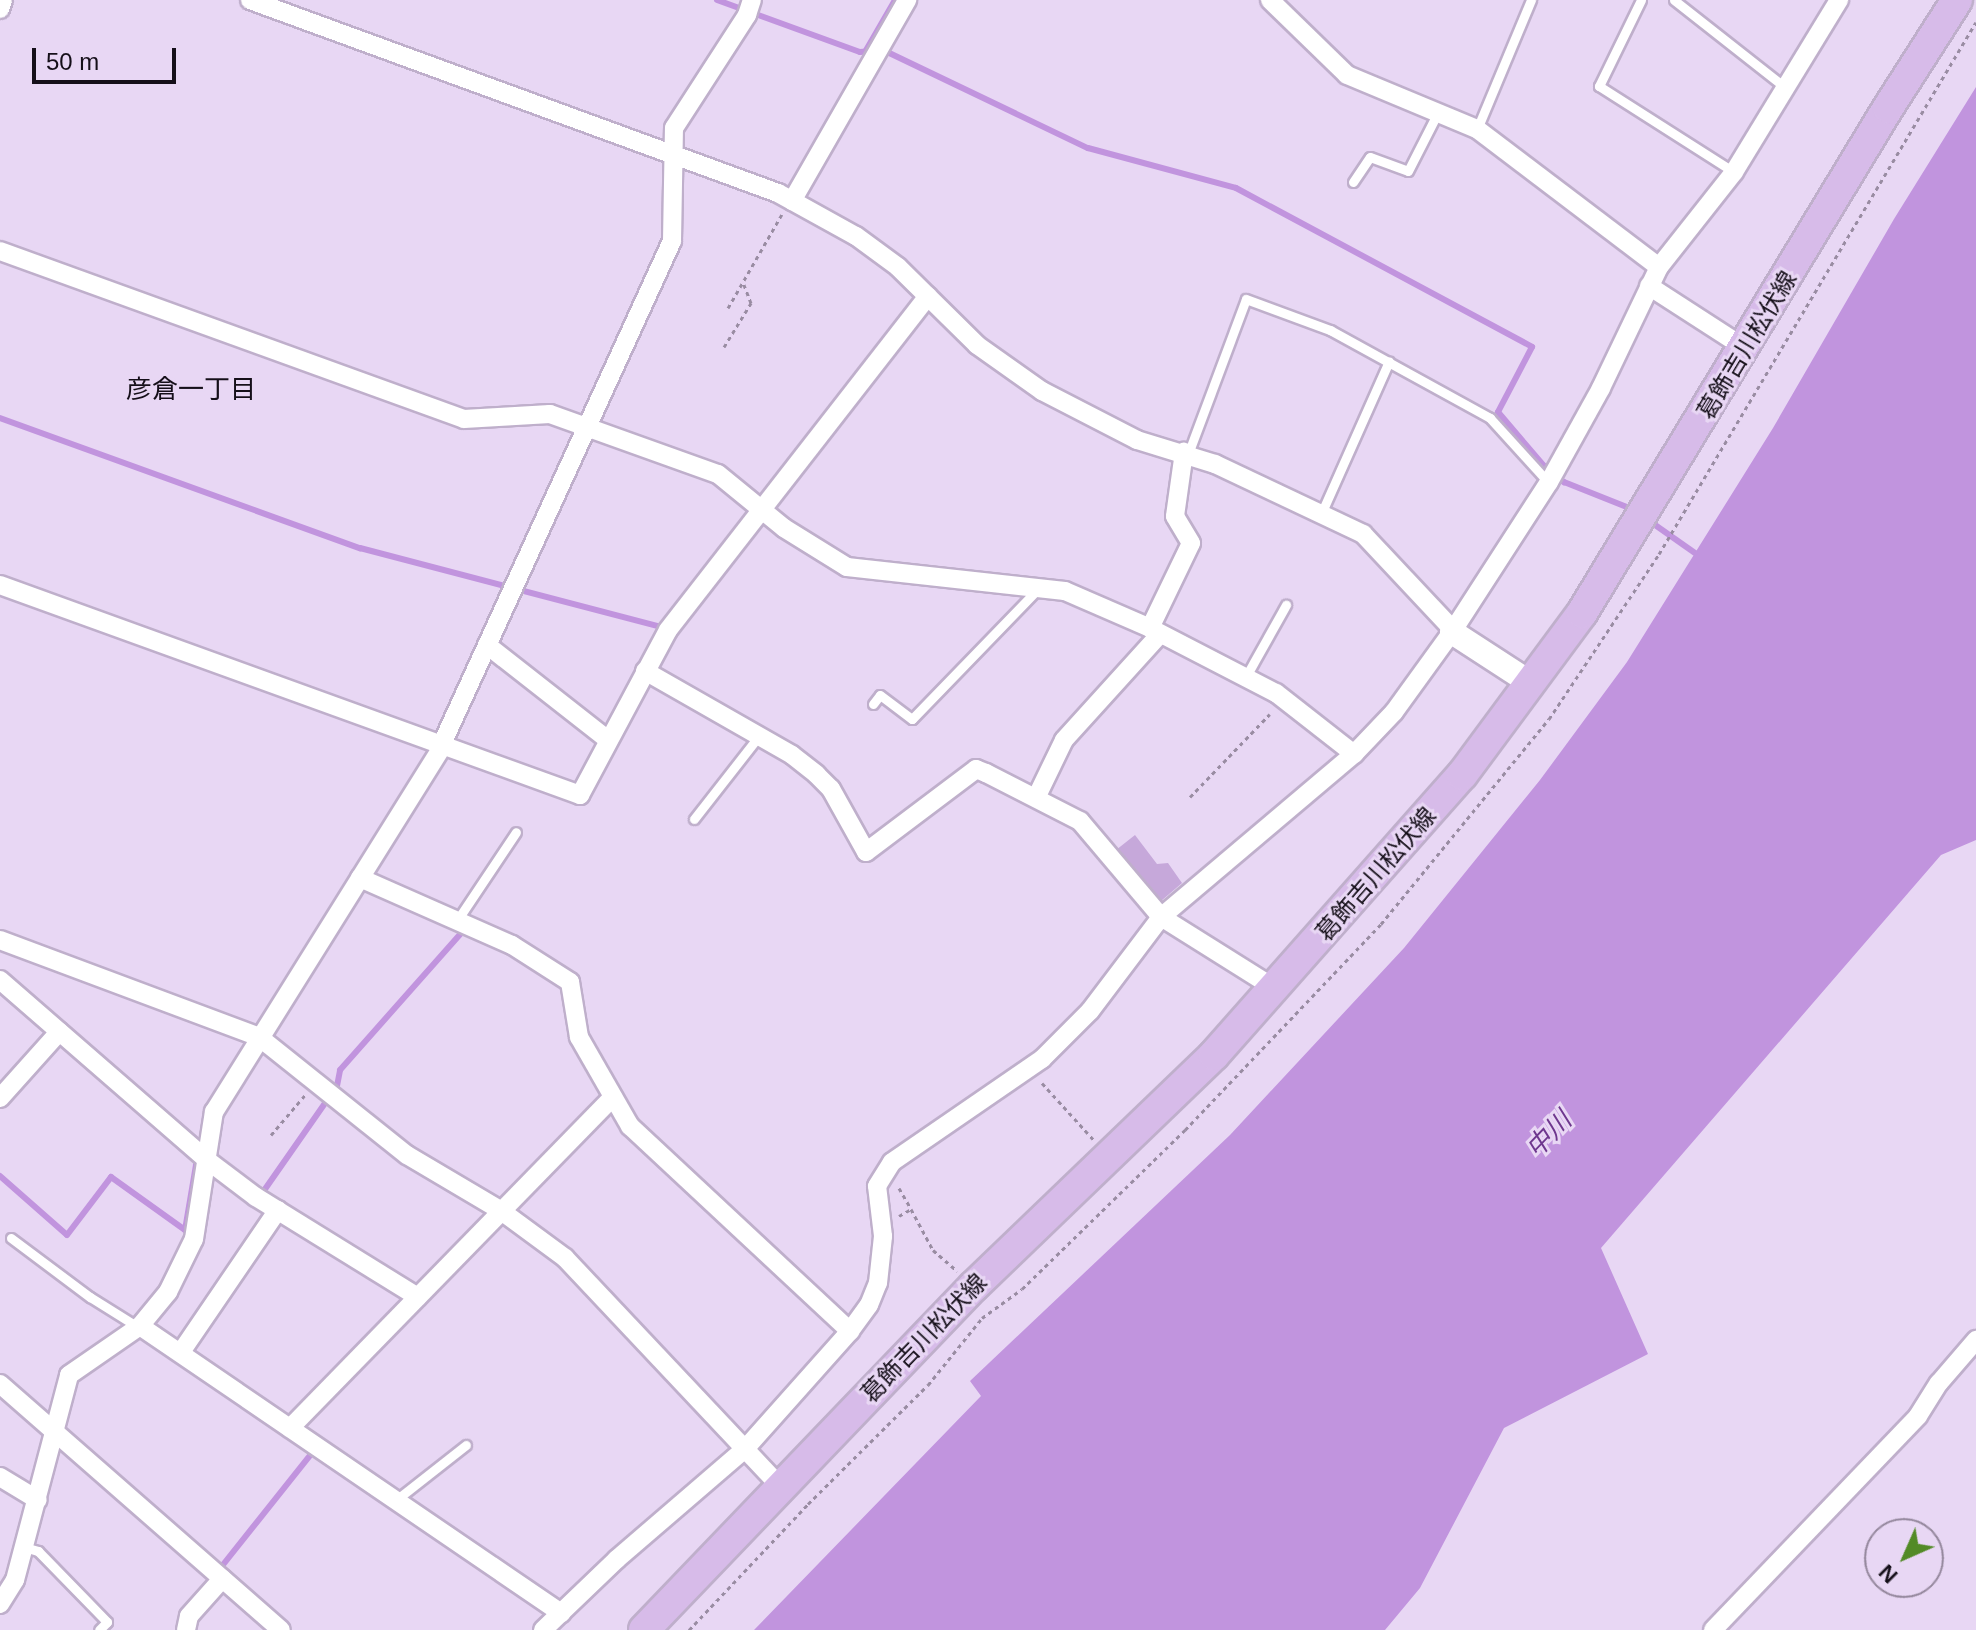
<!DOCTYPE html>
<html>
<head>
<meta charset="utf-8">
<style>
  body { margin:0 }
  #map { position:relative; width:1976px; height:1630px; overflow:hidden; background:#e8d7f4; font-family:Helvetica,"Noto Sans JP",sans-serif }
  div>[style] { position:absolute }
  .green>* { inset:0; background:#c6a8da }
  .water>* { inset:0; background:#c194de }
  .stream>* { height:6px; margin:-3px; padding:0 3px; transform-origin:3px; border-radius:3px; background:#c194de }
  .path>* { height:3px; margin-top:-1.5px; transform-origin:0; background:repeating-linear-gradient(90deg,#998ca2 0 4px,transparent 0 8px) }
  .roads { filter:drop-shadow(2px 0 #bfafcb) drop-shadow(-2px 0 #bfafcb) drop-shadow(0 2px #bfafcb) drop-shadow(0 -2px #bfafcb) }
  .service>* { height:9px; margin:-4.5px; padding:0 4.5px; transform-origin:4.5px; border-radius:4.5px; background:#fff }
  .minor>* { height:18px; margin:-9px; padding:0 9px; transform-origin:9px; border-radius:9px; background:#fff }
  .tertiary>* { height:24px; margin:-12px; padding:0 12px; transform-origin:12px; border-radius:12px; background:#fff }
  .primary>* { height:30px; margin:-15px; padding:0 15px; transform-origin:15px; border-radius:15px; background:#d7bbe9 }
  span { translate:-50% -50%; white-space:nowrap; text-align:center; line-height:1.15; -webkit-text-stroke:6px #e8d7f4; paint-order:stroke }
  .street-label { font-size:24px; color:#150f19 }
  .neighbourhood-label { font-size:26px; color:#150f19 }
  .water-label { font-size:26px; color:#6e378e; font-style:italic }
  .north { position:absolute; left:1864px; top:1518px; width:80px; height:80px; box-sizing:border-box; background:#e8d7f4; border:2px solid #94879c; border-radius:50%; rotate:225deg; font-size:22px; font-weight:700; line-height:32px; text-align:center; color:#150f19 }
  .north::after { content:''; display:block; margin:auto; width:28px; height:36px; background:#528a26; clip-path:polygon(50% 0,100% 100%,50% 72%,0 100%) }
  .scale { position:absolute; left:32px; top:48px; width:144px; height:36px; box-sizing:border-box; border:4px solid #150f19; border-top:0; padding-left:10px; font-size:24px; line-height:28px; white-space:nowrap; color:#150f19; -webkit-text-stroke:6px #e8d7f4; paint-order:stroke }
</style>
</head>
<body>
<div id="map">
  <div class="green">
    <i style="clip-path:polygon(1135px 835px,1157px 864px,1168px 863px,1182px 883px,1161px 901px,1156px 900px,1116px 850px)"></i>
  </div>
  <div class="water">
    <i style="clip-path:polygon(1976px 87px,1976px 840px,1941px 855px,1601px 1248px,1648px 1354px,1504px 1428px,1420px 1588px,1385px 1630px,754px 1630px,981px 1396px,970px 1381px,1230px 1135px,1404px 948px,1540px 780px,1627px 662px,1773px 428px,1894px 219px)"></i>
  </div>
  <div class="stream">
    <i style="left:717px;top:0;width:152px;rotate:20deg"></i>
    <i style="left:860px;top:52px;width:12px;rotate:-5deg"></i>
    <i style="left:883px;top:50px;width:227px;rotate:25.6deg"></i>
    <i style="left:1088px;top:148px;width:153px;rotate:15.1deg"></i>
    <i style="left:1236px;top:188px;width:336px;rotate:28.2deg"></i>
    <i style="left:1532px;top:347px;width:73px;rotate:117.6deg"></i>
    <i style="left:1498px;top:412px;width:71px;rotate:49.6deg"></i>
    <i style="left:1544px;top:466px;width:26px;rotate:39deg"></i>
    <i style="left:1564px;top:482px;width:73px;rotate:21.7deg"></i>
    <i style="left:865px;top:52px;width:60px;rotate:-60deg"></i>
    <i style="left:0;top:418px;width:383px;rotate:19.9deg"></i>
    <i style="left:360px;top:548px;width:311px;rotate:14.7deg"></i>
    <i style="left:1648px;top:520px;width:57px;rotate:35.1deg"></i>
    <i style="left:0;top:1176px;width:89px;rotate:41.4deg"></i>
    <i style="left:67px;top:1235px;width:73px;rotate:-52.8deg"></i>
    <i style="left:111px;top:1177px;width:91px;rotate:35.6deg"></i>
    <i style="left:185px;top:1230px;width:66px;rotate:-80.4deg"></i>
    <i style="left:196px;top:1165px;width:9px;rotate:-21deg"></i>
    <i style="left:260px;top:1190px;width:4px;rotate:34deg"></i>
    <i style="left:263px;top:1192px;width:129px;rotate:-55.1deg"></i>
    <i style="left:337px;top:1086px;width:16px;rotate:-79deg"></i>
    <i style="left:340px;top:1070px;width:184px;rotate:-48.5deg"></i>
    <i style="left:222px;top:1566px;width:144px;rotate:-51.5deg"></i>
  </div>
  <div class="path">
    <i style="left:728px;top:308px;width:108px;rotate:-60.1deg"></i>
    <i style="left:724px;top:347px;width:52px;rotate:-58.5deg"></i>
    <i style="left:751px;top:303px;width:22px;rotate:-111deg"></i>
    <i style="left:1190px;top:797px;width:115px;rotate:-46.1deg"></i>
    <i style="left:1042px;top:1083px;width:76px;rotate:47.7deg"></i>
    <i style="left:271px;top:1135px;width:52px;rotate:-49.6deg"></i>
    <i style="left:899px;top:1188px;width:24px;rotate:60deg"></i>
    <i style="left:899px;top:1216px;width:14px;rotate:-30deg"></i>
    <i style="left:911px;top:1209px;width:47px;rotate:61.8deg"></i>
    <i style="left:933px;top:1250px;width:32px;rotate:41deg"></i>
    <i style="left:689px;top:1630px;width:173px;rotate:-46.6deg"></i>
    <i style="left:808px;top:1504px;width:169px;rotate:-44.8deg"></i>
    <i style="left:928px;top:1385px;width:86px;rotate:-51.1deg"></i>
    <i style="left:982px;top:1318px;width:49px;rotate:-35.9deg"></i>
    <i style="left:1022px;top:1289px;width:228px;rotate:-44.3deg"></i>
    <i style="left:1185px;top:1130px;width:284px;rotate:-46.4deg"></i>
    <i style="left:1381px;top:924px;width:265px;rotate:-50.7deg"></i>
    <i style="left:1549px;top:719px;width:198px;rotate:-56.3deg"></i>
    <i style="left:1659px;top:554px;width:619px;rotate:-59.21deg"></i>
  </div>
  <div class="roads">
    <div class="service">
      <i style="left:1641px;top:0;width:96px;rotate:116deg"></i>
      <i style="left:1599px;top:86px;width:160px;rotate:32.5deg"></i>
      <i style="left:1674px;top:0;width:144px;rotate:38.2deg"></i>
      <i style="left:1477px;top:129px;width:140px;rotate:-67.3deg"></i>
      <i style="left:1353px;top:182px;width:30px;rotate:-56deg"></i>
      <i style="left:1370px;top:157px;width:40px;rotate:20.2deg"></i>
      <i style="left:1408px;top:171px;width:66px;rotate:-63deg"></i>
      <i style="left:1188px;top:454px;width:165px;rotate:-69.5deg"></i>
      <i style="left:1246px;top:299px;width:90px;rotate:20.3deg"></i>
      <i style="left:1330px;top:330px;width:183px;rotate:28.8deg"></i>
      <i style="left:1490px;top:418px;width:86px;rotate:47.8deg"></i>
      <i style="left:1321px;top:514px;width:167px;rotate:-66deg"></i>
      <i style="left:1245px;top:678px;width:84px;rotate:-60.7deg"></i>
      <i style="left:873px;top:704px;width:11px;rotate:-52deg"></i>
      <i style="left:880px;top:695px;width:40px;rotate:37deg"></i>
      <i style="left:912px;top:719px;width:180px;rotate:-45.9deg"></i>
      <i style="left:694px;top:819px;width:104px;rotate:-52deg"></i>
      <i style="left:456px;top:922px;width:108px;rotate:-56.3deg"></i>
      <i style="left:11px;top:1238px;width:99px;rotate:36.8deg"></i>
      <i style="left:90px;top:1297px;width:57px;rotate:32deg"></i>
      <i style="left:396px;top:1500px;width:89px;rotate:-38.2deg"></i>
      <i style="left:24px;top:1547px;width:15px;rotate:16deg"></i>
      <i style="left:38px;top:1551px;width:99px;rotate:45.8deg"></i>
      <i style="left:107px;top:1622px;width:11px;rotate:135deg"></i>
    </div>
    <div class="minor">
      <i style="left:250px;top:0;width:562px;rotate:20.08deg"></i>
      <i style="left:778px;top:193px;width:89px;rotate:28.9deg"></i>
      <i style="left:856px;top:236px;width:52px;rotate:36.4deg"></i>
      <i style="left:898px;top:267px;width:111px;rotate:44.6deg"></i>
      <i style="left:977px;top:345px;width:80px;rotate:35.3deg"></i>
      <i style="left:1042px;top:391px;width:107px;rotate:27.3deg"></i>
      <i style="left:1137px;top:440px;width:82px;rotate:17.1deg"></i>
      <i style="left:1215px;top:464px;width:164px;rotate:25.3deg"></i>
      <i style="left:1363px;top:534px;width:132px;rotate:46.8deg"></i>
      <i style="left:1270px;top:0;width:107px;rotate:44.2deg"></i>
      <i style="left:1347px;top:75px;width:141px;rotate:22.6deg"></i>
      <i style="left:1477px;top:129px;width:228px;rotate:37.2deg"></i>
      <i style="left:0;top:9px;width:9px;rotate:-72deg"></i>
      <i style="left:792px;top:201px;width:232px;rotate:-60.2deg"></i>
      <i style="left:0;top:251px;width:493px;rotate:19.9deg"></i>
      <i style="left:464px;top:419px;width:86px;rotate:-3.3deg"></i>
      <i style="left:550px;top:414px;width:178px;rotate:19.7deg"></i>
      <i style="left:718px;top:474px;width:85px;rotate:39.3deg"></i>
      <i style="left:784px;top:528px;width:74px;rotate:31.8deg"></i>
      <i style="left:847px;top:567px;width:219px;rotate:6.3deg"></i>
      <i style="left:1065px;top:591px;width:93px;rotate:23.5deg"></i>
      <i style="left:1150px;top:628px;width:142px;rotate:27.3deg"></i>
      <i style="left:1276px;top:693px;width:99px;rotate:38deg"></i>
      <i style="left:1649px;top:286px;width:114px;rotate:32.9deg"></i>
      <i style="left:0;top:585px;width:617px;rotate:19.9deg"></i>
      <i style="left:580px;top:795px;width:187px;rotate:-61.9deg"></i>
      <i style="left:668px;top:630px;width:423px;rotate:-52.1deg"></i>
      <i style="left:1150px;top:628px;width:94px;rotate:-64.2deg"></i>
      <i style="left:1191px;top:543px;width:31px;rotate:-121deg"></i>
      <i style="left:1175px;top:516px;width:65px;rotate:-82deg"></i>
      <i style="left:487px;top:645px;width:154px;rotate:38.1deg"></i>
      <i style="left:645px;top:671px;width:169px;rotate:29.7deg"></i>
      <i style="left:792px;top:755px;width:31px;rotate:38deg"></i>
      <i style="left:816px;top:774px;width:21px;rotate:45deg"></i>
      <i style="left:831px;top:789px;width:72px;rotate:60.9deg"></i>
      <i style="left:866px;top:852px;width:138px;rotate:-37deg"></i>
      <i style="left:976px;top:769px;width:11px;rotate:22deg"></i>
      <i style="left:986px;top:773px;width:106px;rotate:27.1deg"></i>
      <i style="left:1080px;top:821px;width:126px;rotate:49.8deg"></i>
      <i style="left:1161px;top:917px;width:133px;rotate:32.1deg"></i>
      <i style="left:441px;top:746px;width:555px;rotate:-65.42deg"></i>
      <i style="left:672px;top:241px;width:113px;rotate:-89deg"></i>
      <i style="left:674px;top:128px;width:135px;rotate:-57.1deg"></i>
      <i style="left:747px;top:15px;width:16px;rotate:-72deg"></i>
      <i style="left:1036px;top:798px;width:64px;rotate:-64.2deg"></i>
      <i style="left:1064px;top:740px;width:143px;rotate:-47.8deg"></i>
      <i style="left:360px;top:878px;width:166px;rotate:23.8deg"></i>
      <i style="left:512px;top:945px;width:69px;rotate:32.5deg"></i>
      <i style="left:570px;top:982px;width:56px;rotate:80.7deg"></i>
      <i style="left:579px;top:1037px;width:103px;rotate:60.2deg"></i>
      <i style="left:630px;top:1126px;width:301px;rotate:43deg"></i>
      <i style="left:0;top:940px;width:277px;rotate:20.5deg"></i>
      <i style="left:259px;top:1037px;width:189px;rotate:38.6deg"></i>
      <i style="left:407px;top:1155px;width:108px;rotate:30.6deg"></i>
      <i style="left:500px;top:1210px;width:81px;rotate:36.4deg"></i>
      <i style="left:565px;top:1258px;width:313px;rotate:46.7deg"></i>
      <i style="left:0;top:980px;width:274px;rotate:41deg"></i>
      <i style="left:207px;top:1160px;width:61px;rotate:37.1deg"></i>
      <i style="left:256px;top:1197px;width:190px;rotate:31.7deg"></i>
      <i style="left:0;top:1098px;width:89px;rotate:-48.2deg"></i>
      <i style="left:140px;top:1326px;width:510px;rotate:34.28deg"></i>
      <i style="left:181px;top:1352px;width:172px;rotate:-55.7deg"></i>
      <i style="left:0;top:1384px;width:373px;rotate:41.2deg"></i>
      <i style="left:290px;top:1428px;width:462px;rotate:-45.7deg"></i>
      <i style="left:0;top:1477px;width:44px;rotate:31.2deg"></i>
      <i style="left:0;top:1604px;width:28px;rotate:-58deg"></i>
      <i style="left:15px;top:1580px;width:212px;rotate:-75.2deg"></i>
      <i style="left:69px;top:1375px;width:86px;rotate:-34.6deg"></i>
      <i style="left:140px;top:1326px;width:44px;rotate:-50.5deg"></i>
      <i style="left:168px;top:1292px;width:59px;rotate:-63.9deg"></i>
      <i style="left:194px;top:1239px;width:129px;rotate:-81.1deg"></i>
      <i style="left:214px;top:1112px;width:432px;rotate:-58deg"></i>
      <i style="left:186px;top:1630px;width:14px;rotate:-78deg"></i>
      <i style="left:189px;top:1616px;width:50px;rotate:-48.3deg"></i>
      <i style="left:543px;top:1630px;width:103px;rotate:-43.8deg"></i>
      <i style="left:617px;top:1559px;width:169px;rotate:-40.7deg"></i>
      <i style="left:745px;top:1449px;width:158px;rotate:-48.3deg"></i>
      <i style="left:850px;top:1331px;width:32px;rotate:-54deg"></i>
      <i style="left:869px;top:1305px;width:24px;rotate:-68deg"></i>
      <i style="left:878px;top:1283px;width:47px;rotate:-83.9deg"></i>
      <i style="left:883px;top:1236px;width:50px;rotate:-96.8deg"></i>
      <i style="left:877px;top:1186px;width:28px;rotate:-58deg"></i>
      <i style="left:892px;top:1162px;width:182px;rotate:-34.5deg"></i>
      <i style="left:1042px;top:1059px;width:68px;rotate:-45deg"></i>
      <i style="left:1090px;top:1011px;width:118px;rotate:-52.9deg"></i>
      <i style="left:1161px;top:917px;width:253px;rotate:-40.2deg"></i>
      <i style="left:1354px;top:754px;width:58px;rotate:-46.4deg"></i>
      <i style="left:1394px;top:712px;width:99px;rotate:-54.1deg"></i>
      <i style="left:1452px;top:632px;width:179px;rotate:-57.1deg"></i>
      <i style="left:1549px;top:482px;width:107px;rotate:-61deg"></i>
      <i style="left:1601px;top:388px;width:134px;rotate:-64.4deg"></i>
      <i style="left:1659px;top:267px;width:121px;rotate:-51.7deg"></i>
      <i style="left:1734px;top:172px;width:202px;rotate:-58.6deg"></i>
      <i style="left:1713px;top:1630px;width:296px;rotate:-46.2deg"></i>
      <i style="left:1918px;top:1416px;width:39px;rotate:-58deg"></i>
      <i style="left:1939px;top:1383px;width:57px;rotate:-49.3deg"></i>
    </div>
    <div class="tertiary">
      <i style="left:1452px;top:632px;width:95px;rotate:33deg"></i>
    </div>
    <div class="primary">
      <i style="left:644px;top:1630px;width:477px;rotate:-46.2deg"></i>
      <i style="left:974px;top:1286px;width:333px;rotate:-43.9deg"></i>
      <i style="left:1214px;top:1055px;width:374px;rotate:-48.5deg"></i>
      <i style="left:1462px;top:775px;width:202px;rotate:-53.5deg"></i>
      <i style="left:1582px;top:613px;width:590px;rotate:-58.79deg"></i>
      <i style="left:1888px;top:108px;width:128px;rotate:-57.4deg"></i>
    </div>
  </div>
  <div class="street-label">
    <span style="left:1747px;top:345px;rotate:-59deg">葛飾吉川松伏線</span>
    <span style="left:1376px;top:874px;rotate:-49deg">葛飾吉川松伏線</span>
    <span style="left:924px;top:1338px;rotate:-46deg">葛飾吉川松伏線</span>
  </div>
  <div class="neighbourhood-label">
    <span style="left:191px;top:390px">彦倉一丁目</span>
  </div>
  <div class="water-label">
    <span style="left:1549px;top:1135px;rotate:-46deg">中川</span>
  </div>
  <div class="north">N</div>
  <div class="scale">50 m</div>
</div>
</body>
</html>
